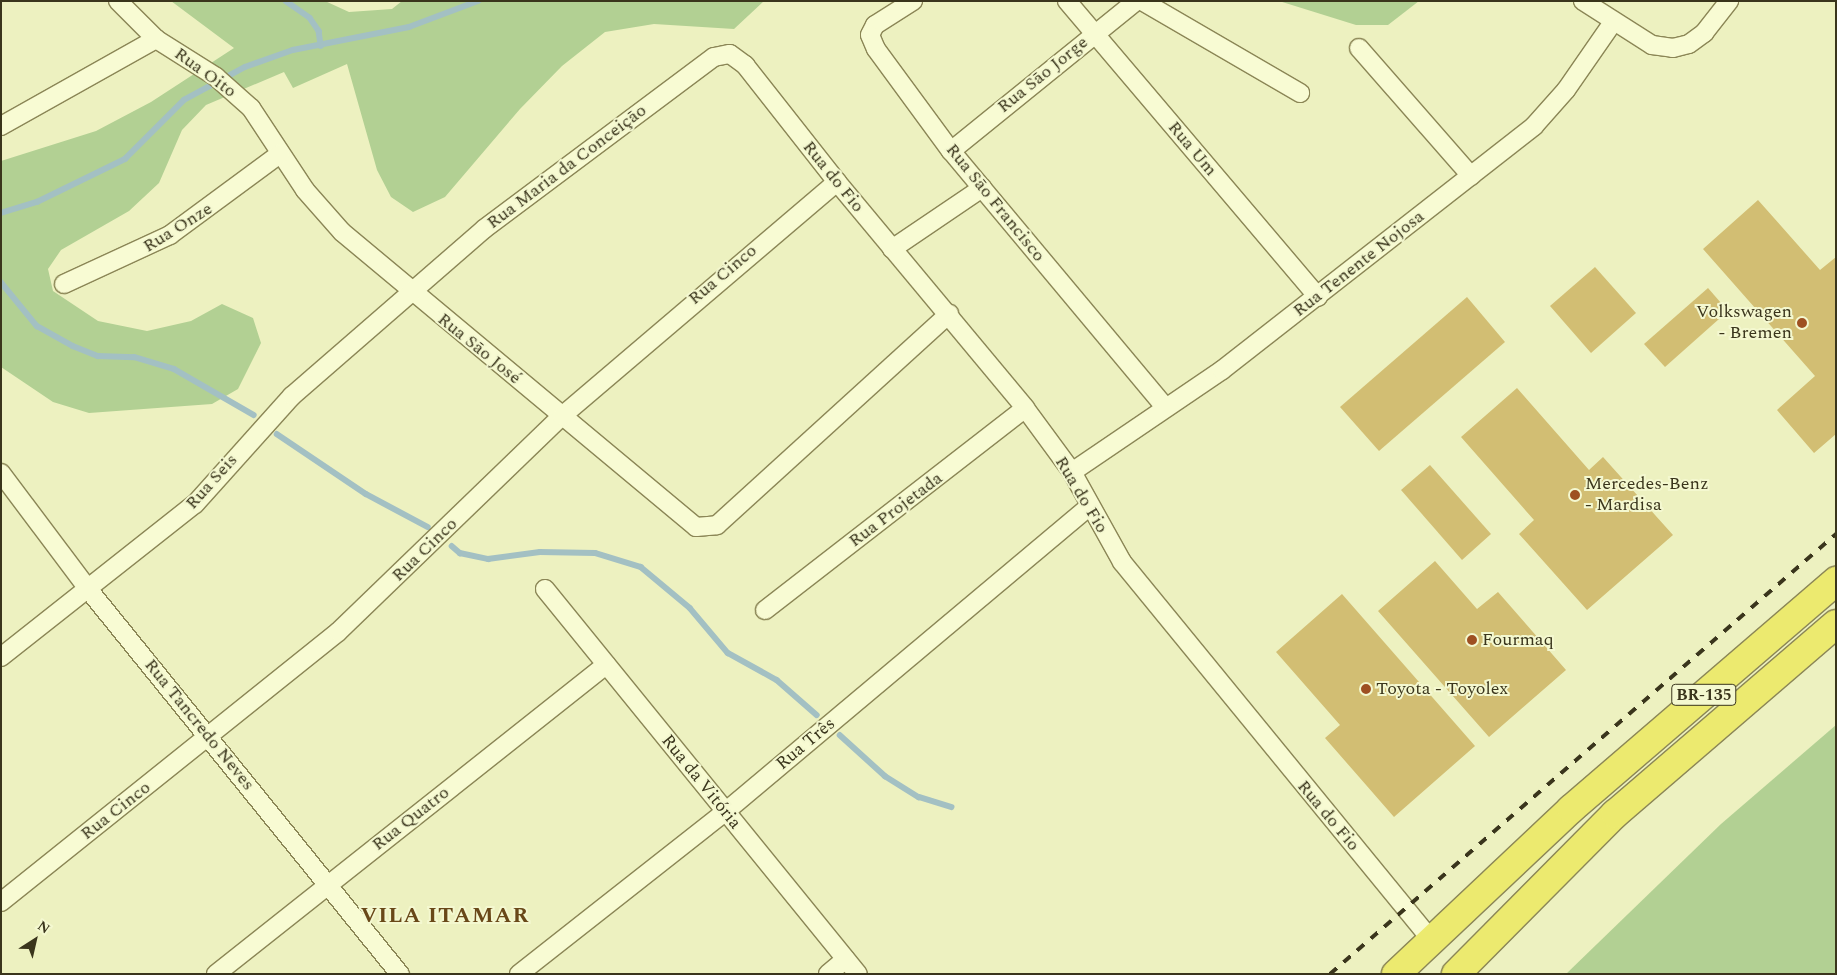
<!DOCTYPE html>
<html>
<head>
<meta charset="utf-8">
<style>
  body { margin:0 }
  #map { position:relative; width:1837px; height:975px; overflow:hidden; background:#edf1c0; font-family:Spectral,serif }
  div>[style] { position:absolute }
  .green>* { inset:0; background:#b2d093 }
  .stream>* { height:5.5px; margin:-2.75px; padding:0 2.75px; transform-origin:2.75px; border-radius:2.75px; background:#a3c0c3 }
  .building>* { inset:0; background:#d2be73 }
  .roads { filter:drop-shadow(1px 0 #8b8656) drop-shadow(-1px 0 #8b8656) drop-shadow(0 1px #8b8656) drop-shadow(0 -1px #8b8656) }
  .minor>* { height:18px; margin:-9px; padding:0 9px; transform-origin:9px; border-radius:9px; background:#f8fbd3 }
  .trunk>* { height:28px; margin:-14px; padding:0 14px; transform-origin:14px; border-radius:14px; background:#ecea6f }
  .rail>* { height:4px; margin-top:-2px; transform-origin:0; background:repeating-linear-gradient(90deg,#3a351c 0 9px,transparent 0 18px) }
  .dots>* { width:14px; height:14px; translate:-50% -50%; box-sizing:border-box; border:2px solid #f4f8d0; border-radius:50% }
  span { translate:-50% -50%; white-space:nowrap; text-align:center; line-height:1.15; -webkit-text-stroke:4px #f4f8d0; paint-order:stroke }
  .shield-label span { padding:1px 4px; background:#f4f8d0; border:1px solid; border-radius:4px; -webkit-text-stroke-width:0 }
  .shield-label { font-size:16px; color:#3a351c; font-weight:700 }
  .street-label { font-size:18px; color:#3a351c }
  .poi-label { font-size:18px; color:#3a351c }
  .right { translate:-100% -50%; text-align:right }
  .left { translate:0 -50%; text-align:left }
  .district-label { font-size:22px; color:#694818; font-weight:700; letter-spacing:1px }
  .frame { position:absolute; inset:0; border:2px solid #3a351c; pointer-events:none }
  .north { position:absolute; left:10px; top:915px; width:50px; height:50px; -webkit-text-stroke:4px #f4f8d0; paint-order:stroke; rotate:35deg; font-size:14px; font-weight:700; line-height:20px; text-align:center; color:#3a351c }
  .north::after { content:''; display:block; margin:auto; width:18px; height:22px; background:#3a351c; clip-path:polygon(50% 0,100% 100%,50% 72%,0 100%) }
</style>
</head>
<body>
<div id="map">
  <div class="green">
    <i style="clip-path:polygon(171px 1px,325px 1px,349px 12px,392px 9px,402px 1px,764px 1px,734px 29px,654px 24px,605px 32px,562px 66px,520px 109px,445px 197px,413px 212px,391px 197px,377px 170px,347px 64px,293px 88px,284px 72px,206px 105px,182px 130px,159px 183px,129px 211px,61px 250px,48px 269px,53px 291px,98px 321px,147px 331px,191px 321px,222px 304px,253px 318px,261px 343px,238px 389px,212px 404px,89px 413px,53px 402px,1px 367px,1px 161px,96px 131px,151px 102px,234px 48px)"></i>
    <i style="clip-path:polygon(1279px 1px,1419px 1px,1388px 25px,1356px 25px)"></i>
    <i style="clip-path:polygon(1836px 725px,1836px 974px,1566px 974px,1721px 824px)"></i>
  </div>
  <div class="stream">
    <i style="left:286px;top:1px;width:29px;rotate:35deg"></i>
    <i style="left:310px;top:18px;width:16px;rotate:55deg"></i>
    <i style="left:319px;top:31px;width:15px;rotate:82deg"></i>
    <i style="left:1px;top:213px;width:38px;rotate:-17deg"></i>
    <i style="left:37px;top:202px;width:98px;rotate:-26deg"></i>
    <i style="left:125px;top:159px;width:83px;rotate:-45deg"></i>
    <i style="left:184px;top:100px;width:69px;rotate:-28.4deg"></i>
    <i style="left:245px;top:67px;width:51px;rotate:-19.5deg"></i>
    <i style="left:293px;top:50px;width:118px;rotate:-11.2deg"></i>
    <i style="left:409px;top:27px;width:74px;rotate:-20.6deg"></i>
    <i style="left:1px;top:282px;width:57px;rotate:50.7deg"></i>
    <i style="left:37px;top:326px;width:41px;rotate:29.1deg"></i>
    <i style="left:73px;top:346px;width:27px;rotate:22deg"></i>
    <i style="left:98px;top:356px;width:36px;rotate:2deg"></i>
    <i style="left:134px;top:357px;width:42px;rotate:16.7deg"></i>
    <i style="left:174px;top:369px;width:92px;rotate:29.9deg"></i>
    <i style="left:277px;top:434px;width:107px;rotate:34deg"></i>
    <i style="left:366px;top:494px;width:70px;rotate:28deg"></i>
    <i style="left:452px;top:546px;width:11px;rotate:41deg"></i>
    <i style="left:460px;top:553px;width:29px;rotate:12deg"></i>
    <i style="left:488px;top:559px;width:52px;rotate:-7.7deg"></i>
    <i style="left:540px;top:552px;width:55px;rotate:1deg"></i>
    <i style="left:595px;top:553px;width:48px;rotate:16.9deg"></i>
    <i style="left:641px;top:567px;width:64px;rotate:39.9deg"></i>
    <i style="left:690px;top:608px;width:59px;rotate:49.8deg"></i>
    <i style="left:728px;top:653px;width:56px;rotate:28.9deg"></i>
    <i style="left:777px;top:680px;width:53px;rotate:41.2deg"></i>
    <i style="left:840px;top:735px;width:61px;rotate:42.3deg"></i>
    <i style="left:885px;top:776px;width:40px;rotate:32deg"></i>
    <i style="left:919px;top:797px;width:34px;rotate:17deg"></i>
  </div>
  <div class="building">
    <i style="clip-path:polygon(1758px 200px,1820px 270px,1836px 257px,1836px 434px,1814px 453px,1777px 410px,1815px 376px,1703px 249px)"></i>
    <i style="clip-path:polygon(1595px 267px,1636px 313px,1591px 353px,1550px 306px)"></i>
    <i style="clip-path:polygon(1708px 288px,1728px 311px,1665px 367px,1644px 344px)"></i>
    <i style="clip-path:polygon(1467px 297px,1505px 342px,1379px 451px,1340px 407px)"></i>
    <i style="clip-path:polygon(1517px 388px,1589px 470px,1603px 457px,1673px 535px,1587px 610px,1519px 534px,1534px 520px,1461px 437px)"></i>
    <i style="clip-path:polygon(1430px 465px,1491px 534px,1462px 560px,1401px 490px)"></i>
    <i style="clip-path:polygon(1435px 561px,1477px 609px,1498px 592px,1566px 670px,1489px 737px,1378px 611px)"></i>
    <i style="clip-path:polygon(1342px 594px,1475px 746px,1394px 817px,1325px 738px,1340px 725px,1276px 652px)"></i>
  </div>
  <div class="roads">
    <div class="minor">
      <i style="left:118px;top:1px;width:54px;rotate:45deg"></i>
      <i style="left:156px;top:39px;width:71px;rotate:32.3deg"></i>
      <i style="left:216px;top:77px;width:47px;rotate:41.5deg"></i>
      <i style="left:251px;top:108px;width:98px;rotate:56.6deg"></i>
      <i style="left:305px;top:190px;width:56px;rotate:48.6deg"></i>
      <i style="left:342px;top:232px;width:461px;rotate:39.8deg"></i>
      <i style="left:696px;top:527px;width:21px;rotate:-5deg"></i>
      <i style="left:717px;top:525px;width:314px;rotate:-42.3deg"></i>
      <i style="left:913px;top:1px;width:45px;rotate:147.7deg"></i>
      <i style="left:875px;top:25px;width:11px;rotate:117deg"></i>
      <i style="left:870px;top:35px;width:15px;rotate:67deg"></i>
      <i style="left:876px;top:49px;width:127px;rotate:53.7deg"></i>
      <i style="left:951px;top:151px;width:334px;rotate:50.1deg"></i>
      <i style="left:1067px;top:1px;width:388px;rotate:49.7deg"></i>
      <i style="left:1142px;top:1px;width:183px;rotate:30.2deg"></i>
      <i style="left:1583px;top:1px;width:82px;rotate:32.5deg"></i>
      <i style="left:1652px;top:45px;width:21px;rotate:8deg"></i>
      <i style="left:1673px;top:48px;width:16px;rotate:-14deg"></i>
      <i style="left:1689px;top:44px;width:19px;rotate:-36deg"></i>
      <i style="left:1704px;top:33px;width:41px;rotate:-52deg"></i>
      <i style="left:1359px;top:48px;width:170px;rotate:48.8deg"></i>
      <i style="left:1px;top:126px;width:178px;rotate:-29.3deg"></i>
      <i style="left:951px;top:151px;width:238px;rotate:-39deg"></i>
      <i style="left:892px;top:249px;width:109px;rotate:-34.1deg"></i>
      <i style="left:64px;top:284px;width:117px;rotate:-24.8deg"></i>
      <i style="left:170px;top:235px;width:137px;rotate:-36.4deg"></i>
      <i style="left:1072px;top:472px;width:181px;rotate:-34.2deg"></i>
      <i style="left:1222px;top:370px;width:396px;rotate:-38deg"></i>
      <i style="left:1534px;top:126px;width:48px;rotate:-48.4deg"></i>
      <i style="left:1566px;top:90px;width:83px;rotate:-55.3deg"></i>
      <i style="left:1px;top:473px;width:145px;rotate:53.1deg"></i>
      <i style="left:88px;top:589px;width:496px;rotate:51deg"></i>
      <i style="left:545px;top:589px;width:496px;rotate:50.9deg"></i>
      <i style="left:765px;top:610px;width:329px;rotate:-37.8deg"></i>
      <i style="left:1px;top:657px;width:247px;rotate:-38.3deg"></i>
      <i style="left:195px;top:504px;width:145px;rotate:-48.1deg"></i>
      <i style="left:292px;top:396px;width:254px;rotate:-41deg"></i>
      <i style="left:484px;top:229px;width:287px;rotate:-36.8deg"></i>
      <i style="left:714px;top:57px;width:16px;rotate:-11deg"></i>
      <i style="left:730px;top:54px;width:19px;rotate:36deg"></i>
      <i style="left:745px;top:65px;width:149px;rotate:51.8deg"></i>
      <i style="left:837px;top:182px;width:294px;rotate:50.2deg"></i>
      <i style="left:1025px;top:408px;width:79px;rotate:53.7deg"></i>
      <i style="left:1072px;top:472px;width:103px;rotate:60.9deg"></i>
      <i style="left:1122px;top:562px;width:488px;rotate:50.7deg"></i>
      <i style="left:1px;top:902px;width:432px;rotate:-38.7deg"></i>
      <i style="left:338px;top:632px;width:311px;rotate:-44deg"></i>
      <i style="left:562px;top:416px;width:361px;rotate:-40.4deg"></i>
      <i style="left:216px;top:974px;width:498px;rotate:-38.4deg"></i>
      <i style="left:519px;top:974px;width:262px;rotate:-38.2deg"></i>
      <i style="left:725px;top:812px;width:474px;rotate:-40deg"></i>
      <i style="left:828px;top:974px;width:23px;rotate:-40deg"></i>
    </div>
    <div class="trunk">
      <i style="left:1396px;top:974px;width:241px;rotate:-43.3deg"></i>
      <i style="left:1571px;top:809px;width:350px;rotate:-40.7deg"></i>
      <i style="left:1456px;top:974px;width:226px;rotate:-45.2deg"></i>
      <i style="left:1615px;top:814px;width:291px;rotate:-40.7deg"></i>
    </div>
  </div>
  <div class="rail">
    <i style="left:1330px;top:974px;width:671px;rotate:-41.01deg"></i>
  </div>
  <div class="dots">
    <i style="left:1802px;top:323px;background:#9e5022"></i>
    <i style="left:1575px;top:495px;background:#9e5022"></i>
    <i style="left:1472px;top:640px;background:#9e5022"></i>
    <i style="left:1366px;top:689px;background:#9e5022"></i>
  </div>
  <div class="shield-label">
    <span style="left:1704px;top:695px">BR-135</span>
  </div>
  <div class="street-label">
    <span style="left:205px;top:73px;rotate:36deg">Rua Oito</span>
    <span style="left:1043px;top:75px;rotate:-39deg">Rua São Jorge</span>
    <span style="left:1192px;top:149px;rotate:50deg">Rua Um</span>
    <span style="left:567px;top:167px;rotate:-37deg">Rua Maria da Conceição</span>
    <span style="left:833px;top:177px;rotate:51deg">Rua do Fio</span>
    <span style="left:995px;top:203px;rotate:51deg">Rua São Francisco</span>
    <span style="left:178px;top:228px;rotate:-32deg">Rua Onze</span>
    <span style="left:1359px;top:264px;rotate:-38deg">Rua Tenente Nojosa</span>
    <span style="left:723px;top:275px;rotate:-40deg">Rua Cinco</span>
    <span style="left:479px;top:349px;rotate:39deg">Rua São José</span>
    <span style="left:212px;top:482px;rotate:-48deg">Rua Seis</span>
    <span style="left:1081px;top:495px;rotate:59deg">Rua do Fio</span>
    <span style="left:896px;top:510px;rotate:-37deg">Rua Projetada</span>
    <span style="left:425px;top:550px;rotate:-44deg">Rua Cinco</span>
    <span style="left:199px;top:725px;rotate:51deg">Rua Tancredo Neves</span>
    <span style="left:806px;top:744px;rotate:-40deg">Rua Três</span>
    <span style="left:701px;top:782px;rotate:51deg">Rua da Vitória</span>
    <span style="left:116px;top:811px;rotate:-38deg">Rua Cinco</span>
    <span style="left:1328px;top:816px;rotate:50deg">Rua do Fio</span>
    <span style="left:411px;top:819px;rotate:-38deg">Rua Quatro</span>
  </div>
  <div class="poi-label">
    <span class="right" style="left:1792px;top:323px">Volkswagen<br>- Bremen</span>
    <span class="left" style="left:1585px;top:495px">Mercedes-Benz<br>- Mardisa</span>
    <span class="left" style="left:1482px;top:640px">Fourmaq</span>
    <span class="left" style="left:1376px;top:689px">Toyota - Toyolex</span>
  </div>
  <div class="district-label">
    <span style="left:445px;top:916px">VILA ITAMAR</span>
  </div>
  <div class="frame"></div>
  <div class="north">N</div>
</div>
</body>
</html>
